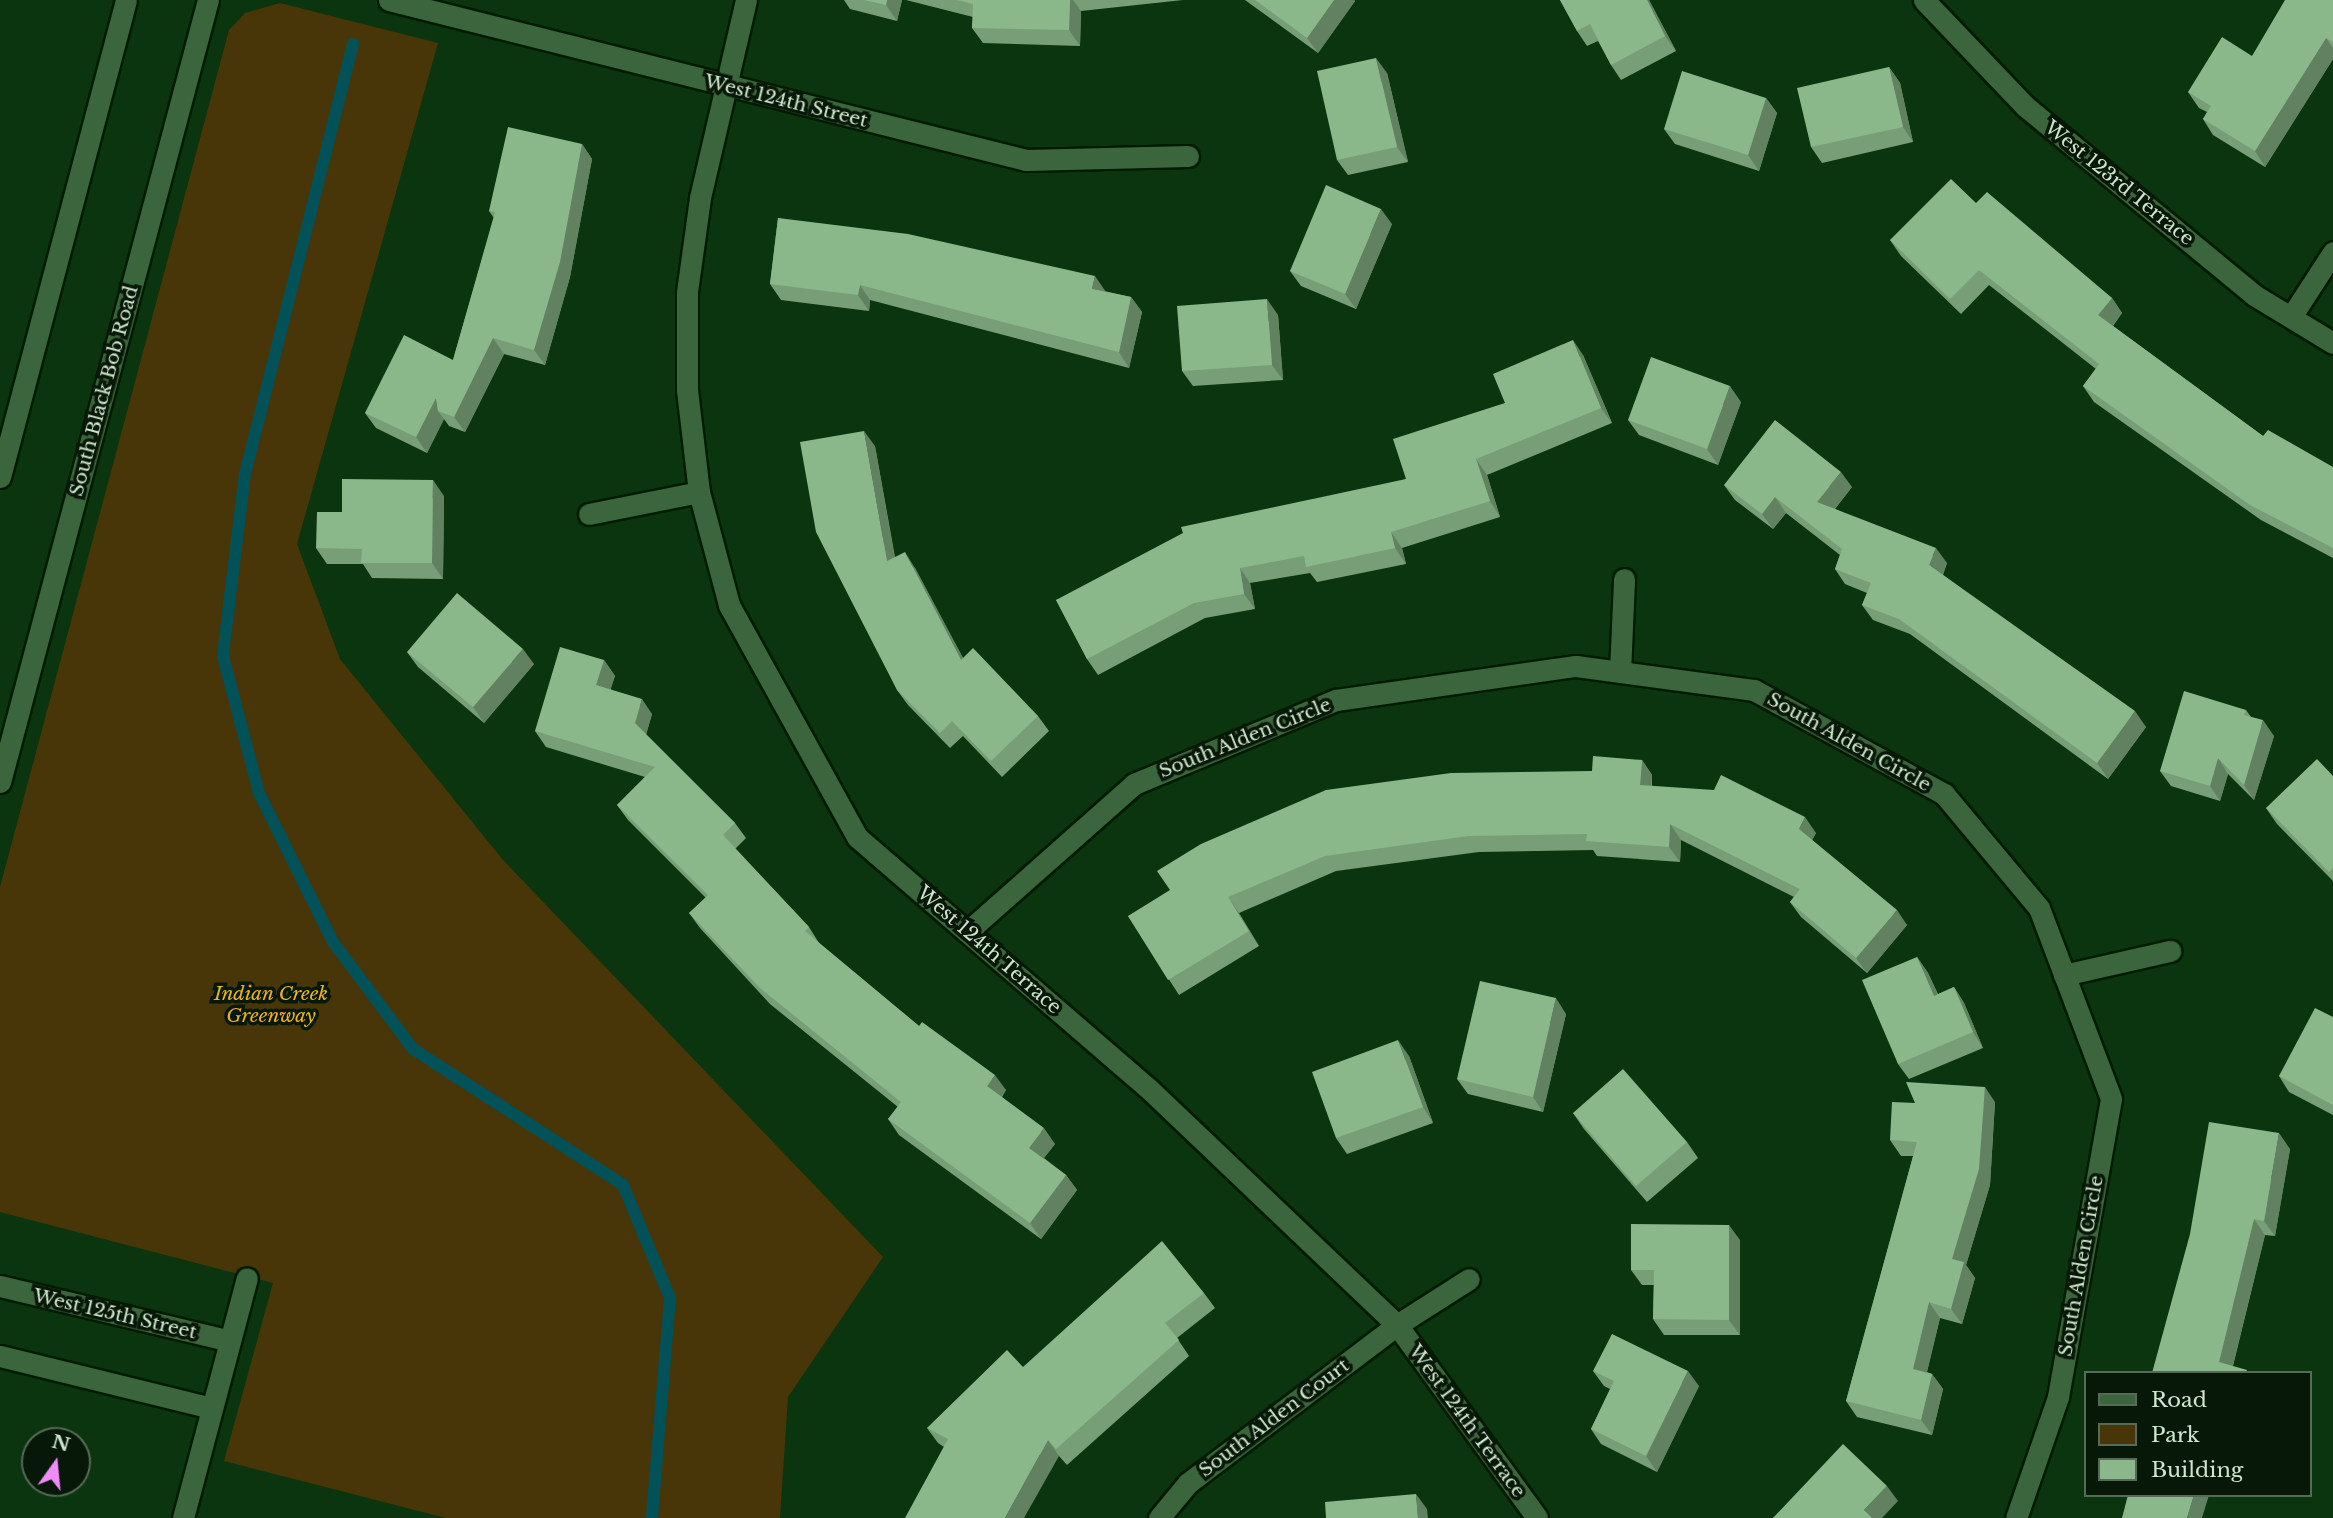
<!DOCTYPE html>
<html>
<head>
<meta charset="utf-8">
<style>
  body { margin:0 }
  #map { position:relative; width:2333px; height:1518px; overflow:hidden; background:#0a350e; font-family:"Libre Baskerville",serif }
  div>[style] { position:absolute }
  .green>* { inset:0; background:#483609 }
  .stream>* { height:12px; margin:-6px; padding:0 6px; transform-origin:6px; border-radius:6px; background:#015158 }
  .roads { filter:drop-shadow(2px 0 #001b01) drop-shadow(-2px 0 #001b01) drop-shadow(0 2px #001b01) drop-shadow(0 -2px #001b01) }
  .minor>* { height:21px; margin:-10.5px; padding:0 10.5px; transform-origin:10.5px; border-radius:10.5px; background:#3b653c }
  .secondary>* { height:21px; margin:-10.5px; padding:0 10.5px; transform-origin:10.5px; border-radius:10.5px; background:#3b653c }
  .wall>* { inset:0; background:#789e78 }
  .shaded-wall>* { inset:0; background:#618161 }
  .building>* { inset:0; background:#8bb88b }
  span { translate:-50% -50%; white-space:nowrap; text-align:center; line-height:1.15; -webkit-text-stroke:7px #071808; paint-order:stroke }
  .street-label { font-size:19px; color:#cfe6ce }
  .park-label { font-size:19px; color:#eeb51f; font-style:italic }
  .legend { position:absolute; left:2084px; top:1371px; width:228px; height:126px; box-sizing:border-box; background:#071808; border:2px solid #576a57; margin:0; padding:9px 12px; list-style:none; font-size:21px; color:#cfe6ce }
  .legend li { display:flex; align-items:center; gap:14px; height:35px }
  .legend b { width:35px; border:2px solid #576a57 }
  .north { position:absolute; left:21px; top:1427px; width:70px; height:70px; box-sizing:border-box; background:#071808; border:2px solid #576a57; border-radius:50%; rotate:15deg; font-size:19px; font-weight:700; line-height:28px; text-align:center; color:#cfe6ce }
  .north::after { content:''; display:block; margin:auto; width:24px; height:32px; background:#ef8bf6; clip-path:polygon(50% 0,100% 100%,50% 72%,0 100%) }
</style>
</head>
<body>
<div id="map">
  <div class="green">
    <i style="clip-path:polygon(280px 3px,438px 43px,297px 544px,340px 659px,503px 860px,883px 1257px,788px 1397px,780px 1518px,446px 1518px,224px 1461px,273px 1283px,0 1212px,0 887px,229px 30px,245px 13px)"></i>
  </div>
  <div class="stream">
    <i style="left:353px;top:44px;width:442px;rotate:104.1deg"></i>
    <i style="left:245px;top:473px;width:184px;rotate:96.9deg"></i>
    <i style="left:223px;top:656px;width:142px;rotate:75.3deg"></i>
    <i style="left:259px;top:793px;width:166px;rotate:63.6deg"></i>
    <i style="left:333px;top:942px;width:134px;rotate:53.2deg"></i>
    <i style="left:413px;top:1049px;width:250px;rotate:32.9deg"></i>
    <i style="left:623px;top:1185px;width:122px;rotate:67.4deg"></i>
    <i style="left:670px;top:1298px;width:221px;rotate:94.7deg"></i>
  </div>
  <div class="roads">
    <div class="minor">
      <i style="left:389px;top:0;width:657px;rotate:14.1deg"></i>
      <i style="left:1026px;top:160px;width:162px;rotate:-1.4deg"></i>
      <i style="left:746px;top:0;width:203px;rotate:103.1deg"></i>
      <i style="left:700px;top:198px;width:95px;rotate:97.9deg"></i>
      <i style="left:687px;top:292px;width:98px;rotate:90deg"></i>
      <i style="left:687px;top:390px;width:103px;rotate:83.3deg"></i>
      <i style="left:699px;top:492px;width:117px;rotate:75.1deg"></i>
      <i style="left:729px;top:605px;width:265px;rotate:61.1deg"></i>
      <i style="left:857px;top:837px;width:384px;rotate:40.8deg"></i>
      <i style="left:1148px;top:1088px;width:344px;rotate:43.6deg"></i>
      <i style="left:1397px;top:1325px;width:238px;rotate:54deg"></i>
      <i style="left:1924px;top:0;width:146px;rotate:46.4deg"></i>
      <i style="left:2025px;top:106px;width:297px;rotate:39.5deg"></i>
      <i style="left:2254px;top:295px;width:92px;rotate:31.3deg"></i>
      <i style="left:2291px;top:317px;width:77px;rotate:-57.1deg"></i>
      <i style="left:589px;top:514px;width:112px;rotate:-11.3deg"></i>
      <i style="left:1620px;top:672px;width:93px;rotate:-87.5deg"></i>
      <i style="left:967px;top:932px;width:223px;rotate:-41.5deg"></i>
      <i style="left:1134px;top:784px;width:219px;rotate:-22.6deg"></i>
      <i style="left:1336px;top:700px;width:242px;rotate:-8.1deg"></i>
      <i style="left:1576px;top:666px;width:180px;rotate:7.7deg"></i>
      <i style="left:1754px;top:690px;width:217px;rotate:28.7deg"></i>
      <i style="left:1944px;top:794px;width:148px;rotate:50.2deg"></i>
      <i style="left:2039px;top:908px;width:204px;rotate:69.3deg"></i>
      <i style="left:2111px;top:1099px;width:303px;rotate:100.1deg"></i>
      <i style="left:2058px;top:1397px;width:128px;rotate:109.1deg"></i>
      <i style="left:2064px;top:975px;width:109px;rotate:-12.8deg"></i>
      <i style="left:0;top:1286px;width:236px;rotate:13.4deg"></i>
      <i style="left:0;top:1356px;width:218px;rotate:13.8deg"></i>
      <i style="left:183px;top:1518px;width:248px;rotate:-75.1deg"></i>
      <i style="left:1159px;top:1518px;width:45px;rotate:-50.4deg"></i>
      <i style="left:1188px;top:1483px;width:262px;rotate:-37.1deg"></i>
      <i style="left:1397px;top:1325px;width:85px;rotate:-32.6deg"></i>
    </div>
    <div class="secondary">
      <i style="left:0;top:477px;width:493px;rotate:-75.2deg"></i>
      <i style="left:0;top:782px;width:809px;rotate:-75.11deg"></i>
    </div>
  </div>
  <div class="wall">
    <i style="clip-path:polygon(844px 0,902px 0,897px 21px,850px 9px)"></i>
    <i style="clip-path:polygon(906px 0,1183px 0,1081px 11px,1080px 46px,983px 43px,972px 28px,973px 17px)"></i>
    <i style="clip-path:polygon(1245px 0,1354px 0,1355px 1px,1318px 53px)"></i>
    <i style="clip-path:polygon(1560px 0,1649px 0,1676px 51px,1621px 80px,1611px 65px,1598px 41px,1587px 46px,1577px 31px)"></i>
    <i style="clip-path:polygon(2333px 0,2333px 59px,2265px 167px,2213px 135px,2203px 119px,2207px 112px,2199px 108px,2188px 92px,2252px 56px)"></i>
    <i style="clip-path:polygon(1889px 67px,1900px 83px,1913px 142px,1822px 163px,1811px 147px)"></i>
    <i style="clip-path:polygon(1387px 73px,1408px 162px,1348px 175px,1337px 160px)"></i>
    <i style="clip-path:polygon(1766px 98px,1777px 113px,1759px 171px,1675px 144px,1664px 129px)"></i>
    <i style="clip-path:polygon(582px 144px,592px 159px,570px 277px,545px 365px,504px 354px,465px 432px,449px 426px,444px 419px,427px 453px,376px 428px,365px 413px,453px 360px,494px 218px,489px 211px)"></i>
    <i style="clip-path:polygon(1976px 203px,2112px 298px,2122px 313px,2113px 326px,2263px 436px,2333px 467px,2333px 558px,2261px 520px,2094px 402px,2083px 386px,2096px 369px,1989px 285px,1961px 314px,1901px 256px,1890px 240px)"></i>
    <i style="clip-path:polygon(778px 218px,1131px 297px,1142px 312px,1129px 368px,870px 300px,869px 311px,781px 300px,770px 284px)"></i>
    <i style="clip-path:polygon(1392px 224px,1356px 309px,1301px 286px,1290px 271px)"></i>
    <i style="clip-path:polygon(1278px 315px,1283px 380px,1193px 386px,1182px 371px)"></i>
    <i style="clip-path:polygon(1583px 355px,1612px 423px,1487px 475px,1500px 517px,1402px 548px,1406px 564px,1317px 582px,1310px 573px,1250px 583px,1255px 609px,1205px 618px,1098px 675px,1087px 659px,1056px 600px,1406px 479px,1505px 403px)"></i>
    <i style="clip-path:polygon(1741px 402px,1718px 465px,1639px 435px,1628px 420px)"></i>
    <i style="clip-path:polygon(875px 446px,895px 557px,915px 568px,963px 658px,1038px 716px,1049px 731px,1002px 777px,963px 736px,950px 748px,908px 705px,897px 690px)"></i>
    <i style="clip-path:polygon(1724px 485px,1852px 487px,1835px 509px,1947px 563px,1943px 575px,2146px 727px,2108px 779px,1910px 634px,1873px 620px,1862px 605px,1867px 593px,1845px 584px,1835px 569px,1840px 555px,1786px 513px,1773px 529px,1735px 500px)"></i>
    <i style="clip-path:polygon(444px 496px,443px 579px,372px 578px,363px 564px,327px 564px,316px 548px,342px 512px)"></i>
    <i style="clip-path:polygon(407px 652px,534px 664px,484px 723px,418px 667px)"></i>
    <i style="clip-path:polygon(604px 660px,615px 676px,610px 689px,652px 714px,646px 735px,735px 823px,746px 838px,735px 849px,809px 927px,819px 943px,919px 1026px,1006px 1090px,1002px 1097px,1055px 1144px,1044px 1158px,1066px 1175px,1077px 1190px,1041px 1239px,899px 1135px,888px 1119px,898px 1107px,770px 1004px,700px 928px,689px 913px,706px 898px,628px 820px,617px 805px,645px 777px,546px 747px,535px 731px)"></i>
    <i style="clip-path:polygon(2246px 710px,2251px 717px,2274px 736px,2254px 800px,2228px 774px,2220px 801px,2171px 786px,2160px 771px)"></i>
    <i style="clip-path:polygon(1642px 760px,1652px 775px,1652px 786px,1816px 833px,1812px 840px,1907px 925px,1867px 973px,1801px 917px,1790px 902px,1794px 897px,1681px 840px,1680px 862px,1597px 856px,1593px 850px,1479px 852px,1336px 871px,1239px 913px,1259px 946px,1179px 995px,1128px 916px,1592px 771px)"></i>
    <i style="clip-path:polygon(2333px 776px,2333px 881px,2277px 824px,2266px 808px)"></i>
    <i style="clip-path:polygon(1917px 957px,1928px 973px,1938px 994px,1954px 987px,1964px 1003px,1983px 1048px,1909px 1079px,1898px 1064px)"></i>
    <i style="clip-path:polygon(1566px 1014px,1543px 1112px,1468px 1094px,1457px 1079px)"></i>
    <i style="clip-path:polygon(2333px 1017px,2333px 1115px,2289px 1092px,2279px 1076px)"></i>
    <i style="clip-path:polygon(1409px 1056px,1433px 1123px,1347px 1154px,1336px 1138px)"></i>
    <i style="clip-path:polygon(1995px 1102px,1990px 1185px,1966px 1265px,1975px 1278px,1962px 1324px,1940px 1318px,1927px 1372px,1932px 1374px,1943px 1389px,1932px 1435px,1857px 1417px,1846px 1401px,1913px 1156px,1901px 1156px,1890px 1140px,1915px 1103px)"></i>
    <i style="clip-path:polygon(1573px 1113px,1687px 1142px,1698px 1158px,1647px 1202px,1584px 1129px)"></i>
    <i style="clip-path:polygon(2290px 1149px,2275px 1236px,2265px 1235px,2233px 1366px,2152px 1373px)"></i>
    <i style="clip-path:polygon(1740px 1240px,1740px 1335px,1664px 1335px,1653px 1319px,1654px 1285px,1642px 1285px,1631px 1270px)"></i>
    <i style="clip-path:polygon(1204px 1293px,1215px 1308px,1177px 1338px,1189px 1356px,1067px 1465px,1059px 1456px,944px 1447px,938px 1443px,927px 1428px,1023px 1367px)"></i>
    <i style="clip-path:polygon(1593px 1371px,1699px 1386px,1657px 1472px,1601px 1444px,1591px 1429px,1610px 1389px,1604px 1386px)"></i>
  </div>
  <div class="shaded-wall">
    <i style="clip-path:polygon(887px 0,902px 0,897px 21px,886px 5px)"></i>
    <i style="clip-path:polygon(1070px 0,1073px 0,1081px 11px,1080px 46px,1069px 30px)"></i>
    <i style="clip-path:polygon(1334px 0,1354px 0,1355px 1px,1318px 53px,1307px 38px)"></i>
    <i style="clip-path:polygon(1647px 0,1649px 0,1676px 51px,1665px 36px)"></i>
    <i style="clip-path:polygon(2326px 38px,2333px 48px,2333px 59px,2265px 167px,2255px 151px)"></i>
    <i style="clip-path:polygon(1376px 58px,1387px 73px,1408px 162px,1397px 147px)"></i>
    <i style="clip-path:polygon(1889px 67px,1900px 83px,1913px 142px,1903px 127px)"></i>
    <i style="clip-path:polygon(1766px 98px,1777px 113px,1759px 171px,1748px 155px)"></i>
    <i style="clip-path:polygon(582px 144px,592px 159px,570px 277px,545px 365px,534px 350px)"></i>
    <i style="clip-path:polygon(1381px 209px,1392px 224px,1356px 309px,1345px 294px)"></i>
    <i style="clip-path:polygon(1095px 276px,1106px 292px,1092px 289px)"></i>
    <i style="clip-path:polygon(860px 285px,870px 300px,869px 311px,858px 295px)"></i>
    <i style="clip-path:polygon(1131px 297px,1142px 312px,1129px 368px,1119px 352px)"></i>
    <i style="clip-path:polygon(2112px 298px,2122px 313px,2109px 330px,2098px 315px)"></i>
    <i style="clip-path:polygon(1267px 299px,1278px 315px,1283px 380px,1272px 365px)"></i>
    <i style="clip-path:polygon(493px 338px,504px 354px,465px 432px,454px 417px)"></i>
    <i style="clip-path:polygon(1573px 340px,1583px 355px,1612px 423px,1601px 408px)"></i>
    <i style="clip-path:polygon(1730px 386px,1741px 402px,1718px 465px,1707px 449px)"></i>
    <i style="clip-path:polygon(436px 398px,438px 411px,444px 419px,427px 453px,416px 437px)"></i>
    <i style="clip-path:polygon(864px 431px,875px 446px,898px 577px,887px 561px)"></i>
    <i style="clip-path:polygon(1476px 459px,1487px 475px,1500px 517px,1490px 501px)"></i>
    <i style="clip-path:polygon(1841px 472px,1852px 487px,1828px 517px,1817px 502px)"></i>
    <i style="clip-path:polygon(433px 480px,444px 496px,443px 579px,432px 563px)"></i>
    <i style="clip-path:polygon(1775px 497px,1786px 513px,1773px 529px,1762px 514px)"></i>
    <i style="clip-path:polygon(1391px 532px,1402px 548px,1406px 564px,1395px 548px)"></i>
    <i style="clip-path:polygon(1936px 548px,1947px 563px,1940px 581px,1929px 565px)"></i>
    <i style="clip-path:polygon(905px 552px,915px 568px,972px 675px,961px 660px)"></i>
    <i style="clip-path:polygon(1240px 568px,1250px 583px,1255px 609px,1244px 594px)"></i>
    <i style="clip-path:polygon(523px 649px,534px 664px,484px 723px,473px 707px)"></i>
    <i style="clip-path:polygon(604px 660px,615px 676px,607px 701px,596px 685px)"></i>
    <i style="clip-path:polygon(642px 699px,652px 714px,645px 738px,635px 723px)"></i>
    <i style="clip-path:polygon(2135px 711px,2146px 727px,2108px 779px,2097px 763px)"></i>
    <i style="clip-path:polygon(2263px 720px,2274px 736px,2254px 800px,2244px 785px)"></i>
    <i style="clip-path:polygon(2218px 758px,2228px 774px,2220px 801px,2210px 786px)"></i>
    <i style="clip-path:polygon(1642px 760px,1652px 775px,1650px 800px,1640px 785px)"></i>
    <i style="clip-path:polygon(1805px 817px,1816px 833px,1810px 844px,1799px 829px)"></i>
    <i style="clip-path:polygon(1670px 824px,1681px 840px,1680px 862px,1669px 847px)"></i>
    <i style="clip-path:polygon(1228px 897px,1239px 913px,1259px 946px,1249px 931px)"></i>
    <i style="clip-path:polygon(1897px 910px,1907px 925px,1867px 973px,1856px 958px)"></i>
    <i style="clip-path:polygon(1917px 957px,1928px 973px,1945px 1011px,1934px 996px)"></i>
    <i style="clip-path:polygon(1954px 987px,1964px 1003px,1983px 1048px,1973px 1032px)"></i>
    <i style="clip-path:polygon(1556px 998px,1566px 1014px,1543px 1112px,1533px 1097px)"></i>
    <i style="clip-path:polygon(1398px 1040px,1409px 1056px,1433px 1123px,1423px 1107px)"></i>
    <i style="clip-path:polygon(995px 1075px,1006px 1090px,998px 1101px,987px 1086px)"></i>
    <i style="clip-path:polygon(1985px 1087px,1995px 1102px,1990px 1185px,1966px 1265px,1975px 1278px,1962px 1324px,1951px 1309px,1952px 1259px)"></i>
    <i style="clip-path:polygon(1044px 1128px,1055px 1144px,1040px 1163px,1029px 1148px)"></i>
    <i style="clip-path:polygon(2279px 1133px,2290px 1149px,2275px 1236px,2264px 1221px)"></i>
    <i style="clip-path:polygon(1066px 1175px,1077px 1190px,1041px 1239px,1030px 1223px)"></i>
    <i style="clip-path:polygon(2254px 1219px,2265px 1235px,2231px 1373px,2219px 1362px)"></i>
    <i style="clip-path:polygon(1729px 1225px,1740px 1240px,1740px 1335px,1729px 1320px)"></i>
    <i style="clip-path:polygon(1929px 1302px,1940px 1318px,1924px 1384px,1913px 1369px)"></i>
    <i style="clip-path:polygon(1688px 1371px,1699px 1386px,1657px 1472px,1646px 1456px)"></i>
    <i style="clip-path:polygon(1932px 1374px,1943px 1389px,1932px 1435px,1921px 1420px)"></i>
    <i style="clip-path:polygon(1048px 1440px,1059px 1456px,1024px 1518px,1005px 1518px)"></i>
    <i style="clip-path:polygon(1887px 1486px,1898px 1501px,1882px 1518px,1869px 1518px,1864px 1510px)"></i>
    <i style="clip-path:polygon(1416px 1494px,1427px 1509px,1428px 1518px,1418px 1518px)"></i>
    <i style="clip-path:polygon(2194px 1495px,2209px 1495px,2202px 1518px,2187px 1518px)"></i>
  </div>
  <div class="building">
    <i style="clip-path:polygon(864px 0,887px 0,886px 5px)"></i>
    <i style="clip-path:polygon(957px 0,1070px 0,1069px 30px,972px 28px,973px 4px)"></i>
    <i style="clip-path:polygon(1255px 0,1334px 0,1307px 38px)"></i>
    <i style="clip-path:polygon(1560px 0,1647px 0,1665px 36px,1611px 65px,1590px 24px,1577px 31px)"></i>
    <i style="clip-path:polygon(2285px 0,2333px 0,2333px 42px,2326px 38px,2255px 151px,2203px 119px,2211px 106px,2188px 92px,2222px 37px,2252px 56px)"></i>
    <i style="clip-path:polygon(1376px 58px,1397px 147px,1337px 160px,1317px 71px)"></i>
    <i style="clip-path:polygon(1889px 67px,1903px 127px,1811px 147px,1797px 88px)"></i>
    <i style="clip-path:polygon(1682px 71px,1766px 98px,1748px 155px,1664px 129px)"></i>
    <i style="clip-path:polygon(508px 127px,582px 144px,560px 262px,534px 350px,493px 338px,454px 417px,438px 411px,436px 398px,416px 437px,365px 413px,404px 335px,453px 360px,495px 212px,489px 211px)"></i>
    <i style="clip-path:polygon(1951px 179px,1976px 203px,1987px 192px,2112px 298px,2098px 315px,2263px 436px,2268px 430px,2333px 467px,2333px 548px,2250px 505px,2083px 386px,2099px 364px,1979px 270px,1950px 299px,1890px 240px)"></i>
    <i style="clip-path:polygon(1326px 185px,1381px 209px,1345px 294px,1290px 271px)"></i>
    <i style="clip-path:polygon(778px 218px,908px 234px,1095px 276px,1092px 289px,1131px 297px,1119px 352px,860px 285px,858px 295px,770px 284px)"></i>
    <i style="clip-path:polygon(1267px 299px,1272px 365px,1182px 371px,1177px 306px)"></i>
    <i style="clip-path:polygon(1573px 340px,1601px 408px,1476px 459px,1490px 501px,1391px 532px,1395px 548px,1306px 567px,1304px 556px,1240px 568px,1244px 594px,1194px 603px,1087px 659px,1056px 600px,1183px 533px,1181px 527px,1406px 479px,1393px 439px,1505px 403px,1493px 374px)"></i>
    <i style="clip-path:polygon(1651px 357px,1730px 386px,1707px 449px,1628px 420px)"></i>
    <i style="clip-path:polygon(1775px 420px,1841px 472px,1817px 502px,1936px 548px,1929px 565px,2135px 711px,2097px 763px,1899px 619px,1862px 605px,1871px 583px,1835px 569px,1842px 549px,1775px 497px,1762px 514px,1724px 485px)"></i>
    <i style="clip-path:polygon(864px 431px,887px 561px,905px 552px,961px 660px,973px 648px,1038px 716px,991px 761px,952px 721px,940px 733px,897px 690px,816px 532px,800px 442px)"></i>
    <i style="clip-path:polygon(342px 479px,433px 480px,432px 563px,361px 563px,362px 549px,316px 548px,317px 512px,342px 512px)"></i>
    <i style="clip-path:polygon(457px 593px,523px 649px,473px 707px,407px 652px)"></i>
    <i style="clip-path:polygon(560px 647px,604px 660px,596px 685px,642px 699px,635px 723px,735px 823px,723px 835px,809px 927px,805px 931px,919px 1026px,922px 1022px,995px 1075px,987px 1086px,1044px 1128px,1029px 1148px,1066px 1175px,1030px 1223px,888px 1119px,901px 1102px,760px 988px,689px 913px,708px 895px,617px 805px,655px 767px,535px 731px)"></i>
    <i style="clip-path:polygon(2184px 691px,2246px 710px,2244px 715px,2263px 720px,2244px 785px,2218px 758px,2210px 786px,2160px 771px)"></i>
    <i style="clip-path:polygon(1593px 756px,1642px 760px,1640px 785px,1714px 790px,1721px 775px,1805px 817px,1799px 829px,1897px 910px,1856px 958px,1790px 902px,1800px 889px,1670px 824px,1669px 847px,1586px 841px,1587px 834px,1468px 836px,1325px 856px,1228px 897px,1249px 931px,1168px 980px,1128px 916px,1170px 890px,1157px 871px,1201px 844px,1326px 790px,1451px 773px,1592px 771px)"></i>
    <i style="clip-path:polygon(2317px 759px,2333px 776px,2333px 868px,2329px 872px,2266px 808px)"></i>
    <i style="clip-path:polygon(1917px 957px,1934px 996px,1954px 987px,1973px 1032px,1898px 1064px,1862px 980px)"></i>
    <i style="clip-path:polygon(1480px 981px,1556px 998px,1533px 1097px,1457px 1079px)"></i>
    <i style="clip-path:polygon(2315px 1008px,2333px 1017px,2333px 1105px,2279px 1076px)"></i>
    <i style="clip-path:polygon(1398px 1040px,1423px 1107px,1336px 1138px,1312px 1072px)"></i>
    <i style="clip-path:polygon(1623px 1069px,1687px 1142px,1636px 1186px,1573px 1113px)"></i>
    <i style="clip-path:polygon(1906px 1082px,1985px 1087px,1979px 1169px,1952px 1259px,1964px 1262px,1951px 1309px,1929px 1302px,1913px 1369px,1932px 1374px,1921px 1420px,1846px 1401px,1917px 1142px,1890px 1140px,1892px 1102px,1915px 1103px)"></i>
    <i style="clip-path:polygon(2209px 1122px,2279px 1133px,2264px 1221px,2254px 1219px,2219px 1362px,2247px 1370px,2246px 1373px,2152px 1373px,2190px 1234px)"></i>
    <i style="clip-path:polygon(1631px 1224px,1729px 1225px,1729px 1320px,1653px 1319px,1654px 1270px,1631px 1270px)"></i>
    <i style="clip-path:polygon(1162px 1241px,1204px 1293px,1165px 1323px,1179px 1340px,1056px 1449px,1048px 1440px,1005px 1518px,905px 1518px,948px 1439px,927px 1428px,1007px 1350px,1023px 1367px)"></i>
    <i style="clip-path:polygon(1612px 1334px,1688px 1371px,1646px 1456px,1591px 1429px,1614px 1381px,1593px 1371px)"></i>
    <i style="clip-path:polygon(1843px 1444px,1887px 1486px,1864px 1510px,1872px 1518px,1773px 1518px)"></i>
    <i style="clip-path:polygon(1416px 1494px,1418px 1518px,1326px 1518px,1325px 1502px)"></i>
    <i style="clip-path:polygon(2128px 1495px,2194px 1495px,2187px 1518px,2122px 1518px)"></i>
  </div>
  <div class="street-label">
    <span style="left:786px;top:101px;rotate:14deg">West 124th Street</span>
    <span style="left:2119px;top:183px;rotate:39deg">West 123rd Terrace</span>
    <span style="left:104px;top:391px;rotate:-75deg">South Black Bob Road</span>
    <span style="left:1245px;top:738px;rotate:-22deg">South Alden Circle</span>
    <span style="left:1849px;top:742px;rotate:29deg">South Alden Circle</span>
    <span style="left:989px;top:950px;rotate:41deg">West 124th Terrace</span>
    <span style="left:2081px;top:1266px;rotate:-80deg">South Alden Circle</span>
    <span style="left:115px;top:1314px;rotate:13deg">West 125th Street</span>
    <span style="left:1274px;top:1418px;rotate:-37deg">South Alden Court</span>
    <span style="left:1467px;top:1421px;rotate:54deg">West 124th Terrace</span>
  </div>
  <div class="park-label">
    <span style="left:271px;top:1005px">Indian Creek<br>Greenway</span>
  </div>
  <ul class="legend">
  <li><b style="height:9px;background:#3b653c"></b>Road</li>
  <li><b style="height:19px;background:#483609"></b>Park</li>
  <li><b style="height:19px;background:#8bb88b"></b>Building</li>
  </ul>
  <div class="north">N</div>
</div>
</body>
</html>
